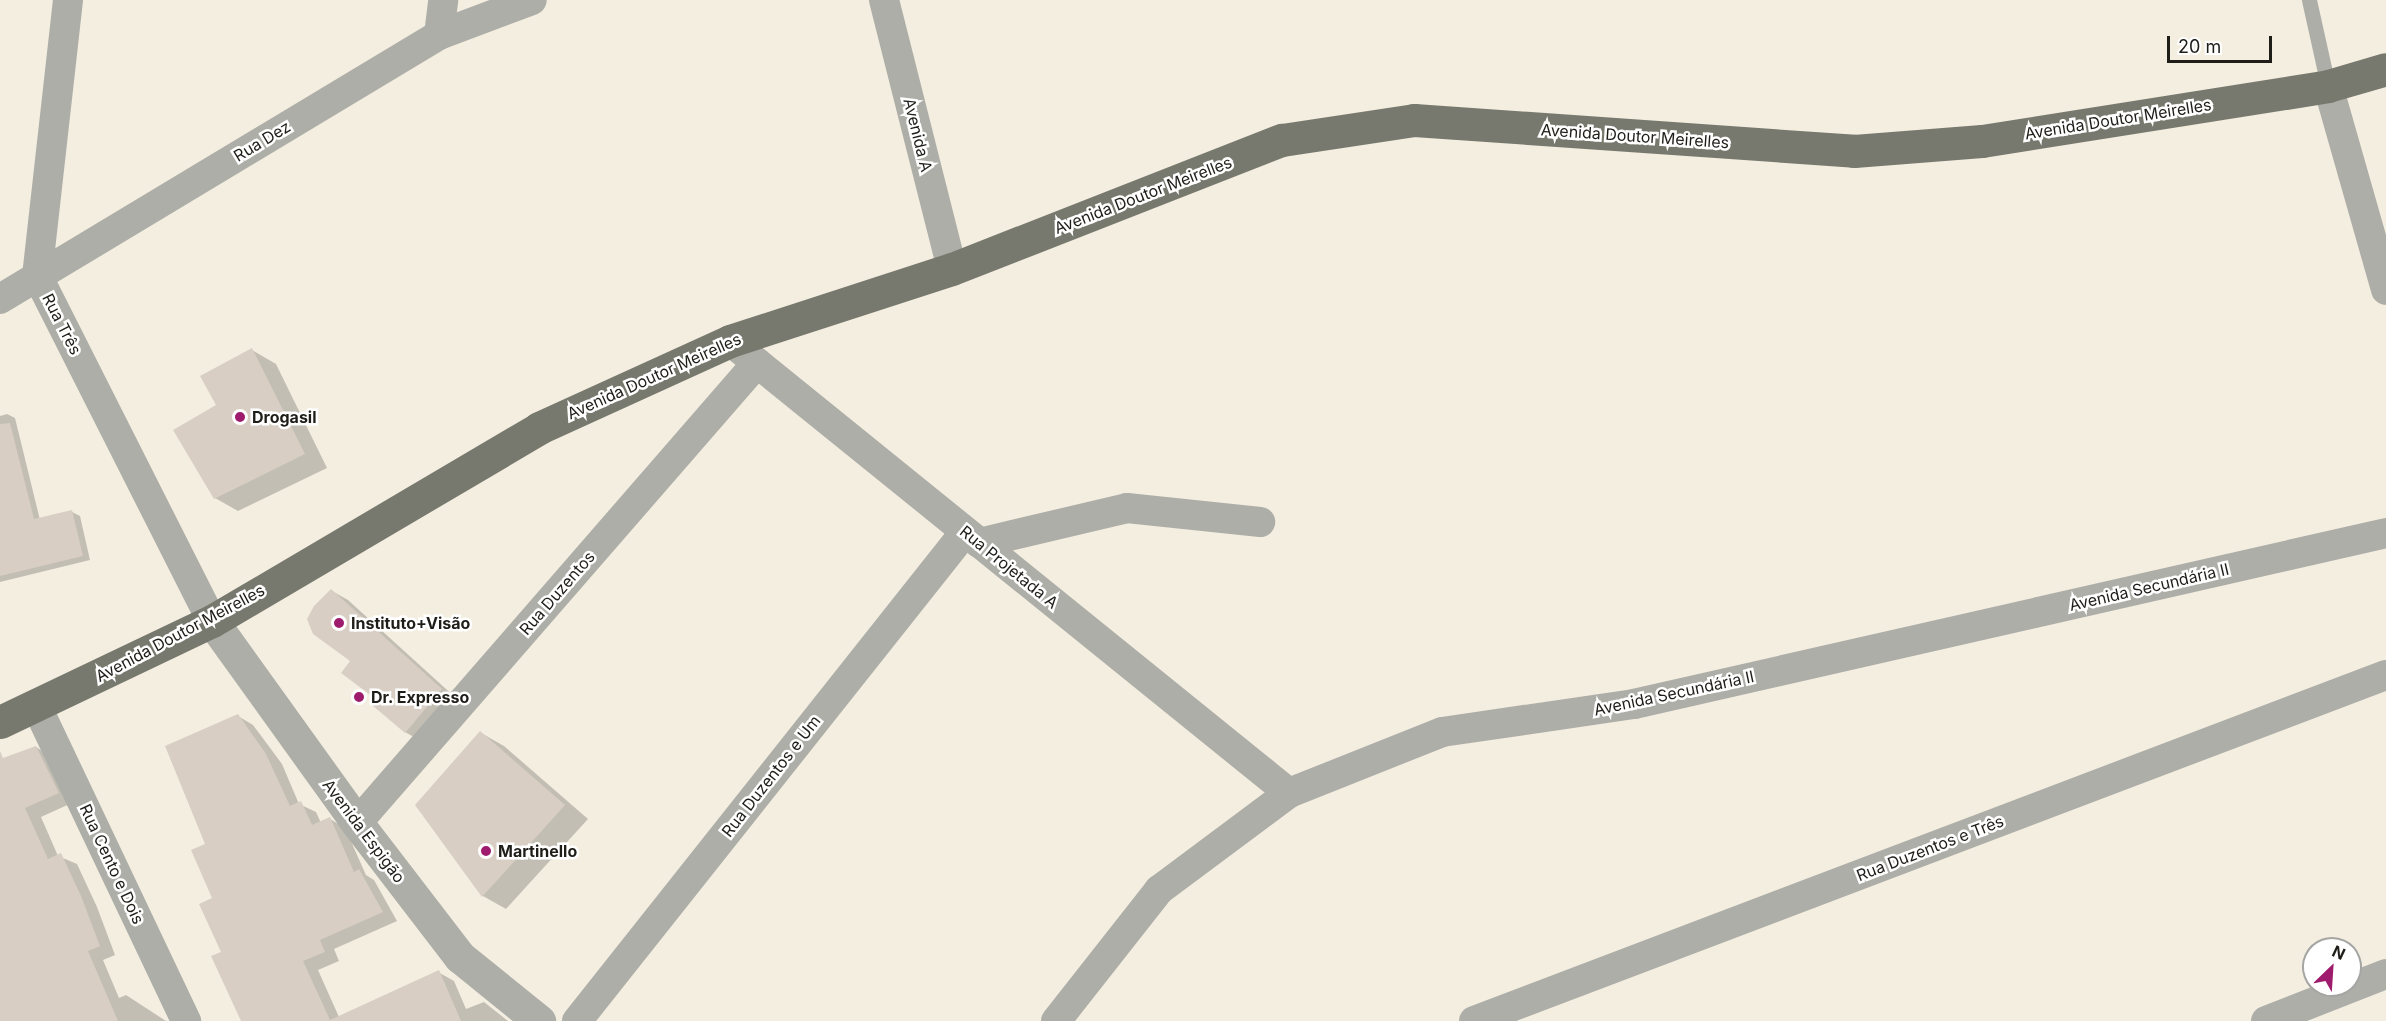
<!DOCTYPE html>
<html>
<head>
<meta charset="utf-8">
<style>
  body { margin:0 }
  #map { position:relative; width:2386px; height:1021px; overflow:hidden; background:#f3eee0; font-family:Inter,sans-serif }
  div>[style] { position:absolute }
  .shadow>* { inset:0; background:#0003 }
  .building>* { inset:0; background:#d8cec3 }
  .service>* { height:15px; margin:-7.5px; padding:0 7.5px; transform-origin:7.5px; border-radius:7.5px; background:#aeaea8 }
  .minor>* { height:30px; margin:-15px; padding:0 15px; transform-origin:15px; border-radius:15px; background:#aeaea8 }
  .tertiary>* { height:33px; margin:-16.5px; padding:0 16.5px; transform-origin:16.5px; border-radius:16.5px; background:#aeaea8 }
  .primary>* { height:33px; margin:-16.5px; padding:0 16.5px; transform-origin:16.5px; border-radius:16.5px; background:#78796e }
  .dots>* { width:16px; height:16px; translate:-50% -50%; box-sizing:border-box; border:3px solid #fff; border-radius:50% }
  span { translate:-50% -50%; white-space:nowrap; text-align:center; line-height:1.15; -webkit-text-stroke:5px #fff; paint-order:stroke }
  .street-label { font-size:16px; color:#1f1d18 }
  .poi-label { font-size:16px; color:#1f1d18; font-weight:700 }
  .left { translate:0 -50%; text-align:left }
  .north { position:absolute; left:2302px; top:937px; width:60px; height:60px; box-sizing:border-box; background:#fff; border:2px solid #a5a5a3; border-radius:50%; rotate:25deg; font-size:16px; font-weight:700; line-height:24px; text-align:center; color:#1f1d18 }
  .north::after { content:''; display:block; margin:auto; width:21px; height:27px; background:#9e1b6d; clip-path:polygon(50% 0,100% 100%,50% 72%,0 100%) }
  .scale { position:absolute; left:2167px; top:36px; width:105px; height:27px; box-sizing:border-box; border:3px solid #1f1d18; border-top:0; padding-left:8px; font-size:18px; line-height:21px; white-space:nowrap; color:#1f1d18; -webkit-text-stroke:4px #fff; paint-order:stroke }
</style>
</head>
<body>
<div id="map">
  <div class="shadow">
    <i style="clip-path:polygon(252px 350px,276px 364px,327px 468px,238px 511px,215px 498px,218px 405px)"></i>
    <i style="clip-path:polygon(7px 414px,15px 418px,40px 520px,72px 512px,80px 516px,90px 560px,0 582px,0 416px)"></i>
    <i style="clip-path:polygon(332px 591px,348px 600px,457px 699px,421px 741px,405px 732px,352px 660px)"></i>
    <i style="clip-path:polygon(238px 716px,253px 725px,282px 764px,299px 804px,316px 812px,321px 823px,330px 819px,345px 828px,366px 875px,374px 880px,397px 921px,334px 949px,339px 961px,318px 970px,339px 1017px,438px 972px,454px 981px,466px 1009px,484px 1002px,508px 1021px,242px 1021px,223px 952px,207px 844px)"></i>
    <i style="clip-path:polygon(481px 733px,504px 746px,588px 819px,506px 909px,483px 896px,417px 805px)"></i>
    <i style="clip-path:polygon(36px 747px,52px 757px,74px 802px,41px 817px,58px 856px,77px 864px,97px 907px,115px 955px,103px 960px,119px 998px,126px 995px,166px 1021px,0 1021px,0 761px)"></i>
  </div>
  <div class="building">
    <i style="clip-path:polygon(252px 348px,305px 454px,214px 499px,173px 430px,216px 405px,200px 376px)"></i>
    <i style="clip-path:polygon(10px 423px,34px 519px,72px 510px,83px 556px,0 576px,0 424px)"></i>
    <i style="clip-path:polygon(331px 589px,442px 689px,405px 733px,372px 705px,377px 700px,341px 673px,350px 661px,313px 634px,307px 619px,314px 606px)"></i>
    <i style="clip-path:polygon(238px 714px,266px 754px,290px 806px,301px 801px,312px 825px,330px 817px,354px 872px,359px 869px,383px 912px,320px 940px,325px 952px,303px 961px,330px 1020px,439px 970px,461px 1021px,241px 1021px,211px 956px,221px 952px,199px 904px,212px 898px,191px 850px,205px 844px,165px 746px)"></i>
    <i style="clip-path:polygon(480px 731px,565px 805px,482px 897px,415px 805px)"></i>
    <i style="clip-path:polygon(36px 746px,59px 793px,25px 808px,48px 859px,61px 853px,81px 896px,100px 946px,88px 951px,118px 1021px,0 1021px,0 751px,3px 758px)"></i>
  </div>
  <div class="service">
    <i style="left:2309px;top:0;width:88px;rotate:77.5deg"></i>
  </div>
  <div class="minor">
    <i style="left:68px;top:0;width:277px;rotate:96.4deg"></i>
    <i style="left:37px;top:275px;width:388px;rotate:63.2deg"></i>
    <i style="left:884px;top:0;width:277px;rotate:75.8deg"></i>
    <i style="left:439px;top:35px;width:35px;rotate:-83deg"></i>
    <i style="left:2328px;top:86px;width:212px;rotate:74.1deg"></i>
    <i style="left:0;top:299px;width:512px;rotate:-31.02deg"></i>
    <i style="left:439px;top:35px;width:99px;rotate:-20.6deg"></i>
    <i style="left:730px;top:341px;width:719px;rotate:38.96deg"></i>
    <i style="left:979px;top:543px;width:152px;rotate:-13.3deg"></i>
    <i style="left:1127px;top:508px;width:134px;rotate:6deg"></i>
    <i style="left:37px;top:707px;width:348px;rotate:64.6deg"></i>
    <i style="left:357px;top:823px;width:610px;rotate:-48.99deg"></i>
    <i style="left:577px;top:1021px;width:624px;rotate:-51.57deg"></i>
    <i style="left:1056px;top:1021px;width:167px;rotate:-51.8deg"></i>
    <i style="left:1159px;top:890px;width:162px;rotate:-36.7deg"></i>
    <i style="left:1289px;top:793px;width:165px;rotate:-21.7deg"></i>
    <i style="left:1442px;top:732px;width:194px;rotate:-8.3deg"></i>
    <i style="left:1634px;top:704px;width:771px;rotate:-12.81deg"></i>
    <i style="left:1474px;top:1021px;width:975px;rotate:-20.78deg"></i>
    <i style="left:2266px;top:1021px;width:129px;rotate:-21.4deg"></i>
  </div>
  <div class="tertiary">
    <i style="left:212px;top:621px;width:249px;rotate:54.3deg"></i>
    <i style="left:357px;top:823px;width:169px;rotate:52.5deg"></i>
    <i style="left:460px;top:957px;width:102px;rotate:39deg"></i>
  </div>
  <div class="primary">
    <i style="left:0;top:722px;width:235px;rotate:-25.5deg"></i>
    <i style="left:212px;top:621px;width:380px;rotate:-30.5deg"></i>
    <i style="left:539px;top:428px;width:210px;rotate:-24.5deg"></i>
    <i style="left:730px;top:341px;width:233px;rotate:-18deg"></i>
    <i style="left:952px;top:269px;width:354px;rotate:-21.4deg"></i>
    <i style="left:1282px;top:140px;width:134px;rotate:-8.6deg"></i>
    <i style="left:1414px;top:120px;width:441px;rotate:4deg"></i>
    <i style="left:1854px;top:151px;width:128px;rotate:-4.5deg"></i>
    <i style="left:1982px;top:141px;width:350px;rotate:-9deg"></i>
    <i style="left:2328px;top:86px;width:60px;rotate:-16.3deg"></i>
  </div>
  <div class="dots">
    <i style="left:240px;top:417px;background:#9e1b6d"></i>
    <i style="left:339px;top:623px;background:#9e1b6d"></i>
    <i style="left:359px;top:697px;background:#9e1b6d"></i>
    <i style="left:486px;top:851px;background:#9e1b6d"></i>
  </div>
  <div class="street-label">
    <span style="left:2118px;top:119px;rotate:-9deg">Avenida Doutor Meirelles</span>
    <span style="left:918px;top:135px;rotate:76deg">Avenida A</span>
    <span style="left:1635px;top:136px;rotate:4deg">Avenida Doutor Meirelles</span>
    <span style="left:262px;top:141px;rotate:-31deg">Rua Dez</span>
    <span style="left:1143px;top:195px;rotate:-21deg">Avenida Doutor Meirelles</span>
    <span style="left:62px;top:324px;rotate:63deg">Rua Três</span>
    <span style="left:654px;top:376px;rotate:-24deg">Avenida Doutor Meirelles</span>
    <span style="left:1009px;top:567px;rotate:39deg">Rua Projetada A</span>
    <span style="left:2149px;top:587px;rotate:-13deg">Avenida Secundária II</span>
    <span style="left:557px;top:593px;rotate:-49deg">Rua Duzentos</span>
    <span style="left:180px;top:633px;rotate:-28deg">Avenida Doutor Meirelles</span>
    <span style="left:1674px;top:693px;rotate:-12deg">Avenida Secundária II</span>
    <span style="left:771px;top:776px;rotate:-52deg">Rua Duzentos e Um</span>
    <span style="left:364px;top:831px;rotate:53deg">Avenida Espigão</span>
    <span style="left:1930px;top:848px;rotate:-21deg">Rua Duzentos e Três</span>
    <span style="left:112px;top:864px;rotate:65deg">Rua Cento e Dois</span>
  </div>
  <div class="poi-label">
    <span class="left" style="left:252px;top:417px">Drogasil</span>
    <span class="left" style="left:351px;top:623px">Instituto+Visão</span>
    <span class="left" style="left:371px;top:697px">Dr. Expresso</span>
    <span class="left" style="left:498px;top:851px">Martinello</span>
  </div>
  <div class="north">N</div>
  <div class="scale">20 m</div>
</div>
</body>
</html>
